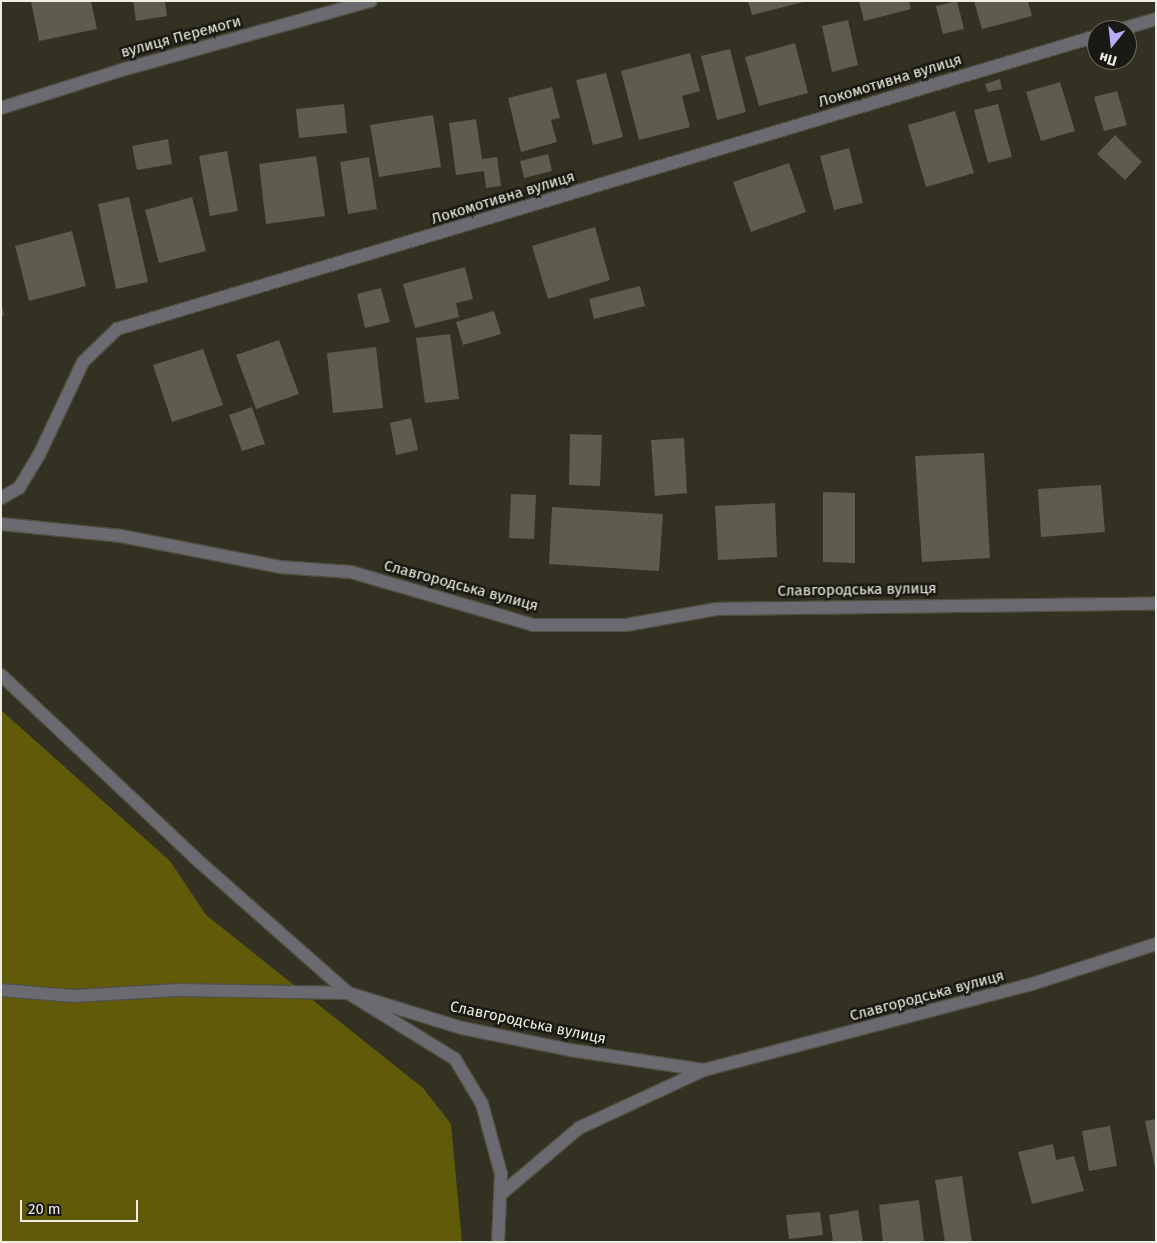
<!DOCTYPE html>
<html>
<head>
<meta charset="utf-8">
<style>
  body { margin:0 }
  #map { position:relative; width:1157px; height:1243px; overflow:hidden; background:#323122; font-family:"Fira Sans",sans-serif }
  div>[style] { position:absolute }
  .green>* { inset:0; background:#615a09 }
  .building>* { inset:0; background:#5e5d4d }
  .roads { filter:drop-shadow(1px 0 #504f41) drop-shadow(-1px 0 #504f41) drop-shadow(0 1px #504f41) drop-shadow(0 -1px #504f41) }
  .street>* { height:12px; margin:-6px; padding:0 6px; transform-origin:6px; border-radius:6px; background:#6b6a71 }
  span { translate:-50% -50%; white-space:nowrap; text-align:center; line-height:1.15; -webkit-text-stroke:5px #191812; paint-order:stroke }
  .street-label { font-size:15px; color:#edede3 }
  .frame { position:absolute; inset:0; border:2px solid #edede3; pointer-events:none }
  .north { position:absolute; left:1087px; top:20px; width:50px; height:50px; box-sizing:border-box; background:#191812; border:1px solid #6e6d66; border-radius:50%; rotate:196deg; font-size:14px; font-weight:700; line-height:20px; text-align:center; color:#edede3 }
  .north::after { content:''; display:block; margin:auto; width:18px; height:22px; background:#b6acf8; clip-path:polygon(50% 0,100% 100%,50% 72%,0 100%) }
  .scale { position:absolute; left:20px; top:1200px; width:118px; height:22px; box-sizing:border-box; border:2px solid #edede3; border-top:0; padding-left:6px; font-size:15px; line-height:18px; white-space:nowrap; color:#edede3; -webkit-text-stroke:4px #191812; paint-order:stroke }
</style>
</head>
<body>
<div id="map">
  <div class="green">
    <i style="clip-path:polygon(1px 710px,170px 861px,206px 915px,423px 1088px,451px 1124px,462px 1242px,1px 1242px)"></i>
  </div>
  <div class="building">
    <i style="clip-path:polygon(31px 1px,91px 1px,97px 29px,39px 41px)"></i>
    <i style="clip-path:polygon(133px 1px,165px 1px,167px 16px,136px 21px)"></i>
    <i style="clip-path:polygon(748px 1px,803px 1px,803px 2px,752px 15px)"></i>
    <i style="clip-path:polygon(859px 1px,909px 1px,911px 9px,864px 21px)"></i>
    <i style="clip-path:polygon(957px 1px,964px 29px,943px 34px,936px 6px)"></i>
    <i style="clip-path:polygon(974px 1px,1028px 1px,1032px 16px,982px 29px)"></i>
    <i style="clip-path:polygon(848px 20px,858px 65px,832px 72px,822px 26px)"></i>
    <i style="clip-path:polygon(795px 43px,808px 93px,759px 106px,745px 57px)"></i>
    <i style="clip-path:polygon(730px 49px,746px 112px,717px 120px,701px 56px)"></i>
    <i style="clip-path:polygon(690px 53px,700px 91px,682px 96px,690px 127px,639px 140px,621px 71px)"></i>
    <i style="clip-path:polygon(606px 73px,623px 137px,593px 145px,576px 80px)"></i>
    <i style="clip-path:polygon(1000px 79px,1002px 89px,988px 92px,985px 84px)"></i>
    <i style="clip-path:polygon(1060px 82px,1075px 131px,1041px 141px,1026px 92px)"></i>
    <i style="clip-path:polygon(552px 87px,560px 118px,551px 120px,557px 142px,521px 152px,508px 98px)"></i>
    <i style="clip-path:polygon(1117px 91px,1127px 125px,1104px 131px,1094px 97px)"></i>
    <i style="clip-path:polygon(344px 104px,347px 133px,299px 138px,296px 109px)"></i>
    <i style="clip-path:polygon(998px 104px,1012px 157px,988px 163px,974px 110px)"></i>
    <i style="clip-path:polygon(955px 111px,974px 173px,926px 187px,908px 125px)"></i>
    <i style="clip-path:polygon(433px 115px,441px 167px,379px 177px,370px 125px)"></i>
    <i style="clip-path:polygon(476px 119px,482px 159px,497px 157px,501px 186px,486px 188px,484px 171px,456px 175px,449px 123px)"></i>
    <i style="clip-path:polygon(1115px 135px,1142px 162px,1125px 180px,1097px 154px)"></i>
    <i style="clip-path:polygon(168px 139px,172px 164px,137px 170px,132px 146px)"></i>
    <i style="clip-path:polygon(849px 148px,863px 203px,834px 210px,820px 156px)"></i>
    <i style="clip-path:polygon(227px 151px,238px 211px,210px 216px,199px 156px)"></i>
    <i style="clip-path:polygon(548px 154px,552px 171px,524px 178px,520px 161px)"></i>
    <i style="clip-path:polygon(316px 156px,325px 216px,266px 224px,259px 164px)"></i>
    <i style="clip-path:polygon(369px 157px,377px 209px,348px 214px,340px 162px)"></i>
    <i style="clip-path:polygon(789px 163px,806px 212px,751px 232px,733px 182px)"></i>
    <i style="clip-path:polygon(129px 197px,148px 282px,116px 289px,98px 204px)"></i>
    <i style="clip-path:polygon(192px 197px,206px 251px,159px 263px,145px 210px)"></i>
    <i style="clip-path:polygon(595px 227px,610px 280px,548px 299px,532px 246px)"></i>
    <i style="clip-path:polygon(72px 231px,86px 286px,29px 301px,15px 246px)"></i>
    <i style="clip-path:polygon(465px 267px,473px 299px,456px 303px,459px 317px,415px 328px,403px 284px)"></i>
    <i style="clip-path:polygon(640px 286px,645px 306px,594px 319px,589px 299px)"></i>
    <i style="clip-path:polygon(381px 288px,390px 322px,365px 328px,357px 294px)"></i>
    <i style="clip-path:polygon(1px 303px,4px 315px,1px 316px)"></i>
    <i style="clip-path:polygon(494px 311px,501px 334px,463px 345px,456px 322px)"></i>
    <i style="clip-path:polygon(450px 334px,459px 399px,425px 403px,416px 338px)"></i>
    <i style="clip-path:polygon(279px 340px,299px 394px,256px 409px,236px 355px)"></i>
    <i style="clip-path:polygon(376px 347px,383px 408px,333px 413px,327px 353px)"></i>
    <i style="clip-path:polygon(203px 349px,223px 405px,172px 422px,153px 365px)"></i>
    <i style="clip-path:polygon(252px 407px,265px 444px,242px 451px,229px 415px)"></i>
    <i style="clip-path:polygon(411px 418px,418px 450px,396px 455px,390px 423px)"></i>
    <i style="clip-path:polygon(570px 434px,602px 435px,600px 486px,569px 485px)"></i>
    <i style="clip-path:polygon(684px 438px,687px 493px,655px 496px,651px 440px)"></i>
    <i style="clip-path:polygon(984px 453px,990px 558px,922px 562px,915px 456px)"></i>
    <i style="clip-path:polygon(1101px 485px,1105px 532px,1041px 537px,1038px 489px)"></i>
    <i style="clip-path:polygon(823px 492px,855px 493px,855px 563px,823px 562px)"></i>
    <i style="clip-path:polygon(511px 494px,536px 495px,534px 539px,509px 538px)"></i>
    <i style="clip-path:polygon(775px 503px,777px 557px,718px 560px,715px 506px)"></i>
    <i style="clip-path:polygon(552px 507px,663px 514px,659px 571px,549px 564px)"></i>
    <i style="clip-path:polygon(1156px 1119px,1156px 1168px,1155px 1168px,1145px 1121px)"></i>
    <i style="clip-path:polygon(1110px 1126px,1117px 1166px,1089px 1171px,1082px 1131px)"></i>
    <i style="clip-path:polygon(1053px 1144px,1056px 1160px,1074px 1156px,1084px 1191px,1032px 1204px,1018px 1152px)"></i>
    <i style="clip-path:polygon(962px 1176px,972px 1242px,945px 1242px,935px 1180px)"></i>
    <i style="clip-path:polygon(919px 1200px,924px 1242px,883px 1242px,879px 1205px)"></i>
    <i style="clip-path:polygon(858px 1210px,863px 1242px,833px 1242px,829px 1215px)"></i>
    <i style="clip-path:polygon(820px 1212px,823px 1235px,789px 1239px,786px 1215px)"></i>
  </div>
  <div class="roads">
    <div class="street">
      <i style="left:1118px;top:30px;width:40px;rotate:-16deg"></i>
      <i style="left:1px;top:108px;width:130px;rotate:-17.5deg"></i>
      <i style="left:125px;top:69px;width:255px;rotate:-15.5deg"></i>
      <i style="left:1px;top:498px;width:21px;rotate:-29deg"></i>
      <i style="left:19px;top:488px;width:39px;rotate:-59deg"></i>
      <i style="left:39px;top:455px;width:103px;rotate:-64.7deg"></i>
      <i style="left:83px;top:362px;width:47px;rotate:-44.1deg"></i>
      <i style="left:117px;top:329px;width:1023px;rotate:-16.65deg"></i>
      <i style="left:1px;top:524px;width:121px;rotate:5.7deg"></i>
      <i style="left:121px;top:536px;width:162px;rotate:11deg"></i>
      <i style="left:280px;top:567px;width:71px;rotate:4deg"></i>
      <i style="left:351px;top:572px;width:190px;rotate:16.2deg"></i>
      <i style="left:533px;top:625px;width:93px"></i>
      <i style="left:626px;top:625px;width:92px;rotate:-10deg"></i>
      <i style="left:717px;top:609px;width:439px;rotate:-0.7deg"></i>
      <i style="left:1px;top:675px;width:267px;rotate:43.3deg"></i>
      <i style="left:195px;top:858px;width:204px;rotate:41.4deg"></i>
      <i style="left:348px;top:993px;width:126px;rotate:31.7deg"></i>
      <i style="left:455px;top:1059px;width:52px;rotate:59deg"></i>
      <i style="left:482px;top:1104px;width:73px;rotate:74.8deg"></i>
      <i style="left:501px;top:1174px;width:68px;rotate:92.5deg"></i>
      <i style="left:1px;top:990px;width:72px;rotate:4.8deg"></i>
      <i style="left:73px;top:996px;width:106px;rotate:-3.2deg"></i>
      <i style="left:179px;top:990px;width:169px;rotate:1deg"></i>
      <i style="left:348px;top:993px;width:119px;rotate:17.1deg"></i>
      <i style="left:462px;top:1028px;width:110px;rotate:11.5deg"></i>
      <i style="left:570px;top:1050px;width:135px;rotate:8.5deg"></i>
      <i style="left:704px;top:1070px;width:339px;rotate:-14.7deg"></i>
      <i style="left:1032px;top:984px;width:130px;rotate:-17.9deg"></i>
      <i style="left:500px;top:1195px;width:104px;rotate:-40.3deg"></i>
      <i style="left:579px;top:1128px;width:138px;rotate:-24.9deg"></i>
    </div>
  </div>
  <div class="street-label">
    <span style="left:181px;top:37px;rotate:-15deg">вулиця Перемоги</span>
    <span style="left:890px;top:81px;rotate:-17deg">Локомотивна вулиця</span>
    <span style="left:503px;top:198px;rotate:-17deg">Локомотивна вулиця</span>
    <span style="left:461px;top:586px;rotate:15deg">Славгородська вулиця</span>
    <span style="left:857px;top:590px;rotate:-1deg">Славгородська вулиця</span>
    <span style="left:927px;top:996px;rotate:-15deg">Славгородська вулиця</span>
    <span style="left:528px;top:1023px;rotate:12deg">Славгородська вулиця</span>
  </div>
  <div class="frame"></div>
  <div class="north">Пн</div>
  <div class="scale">20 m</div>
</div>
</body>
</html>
